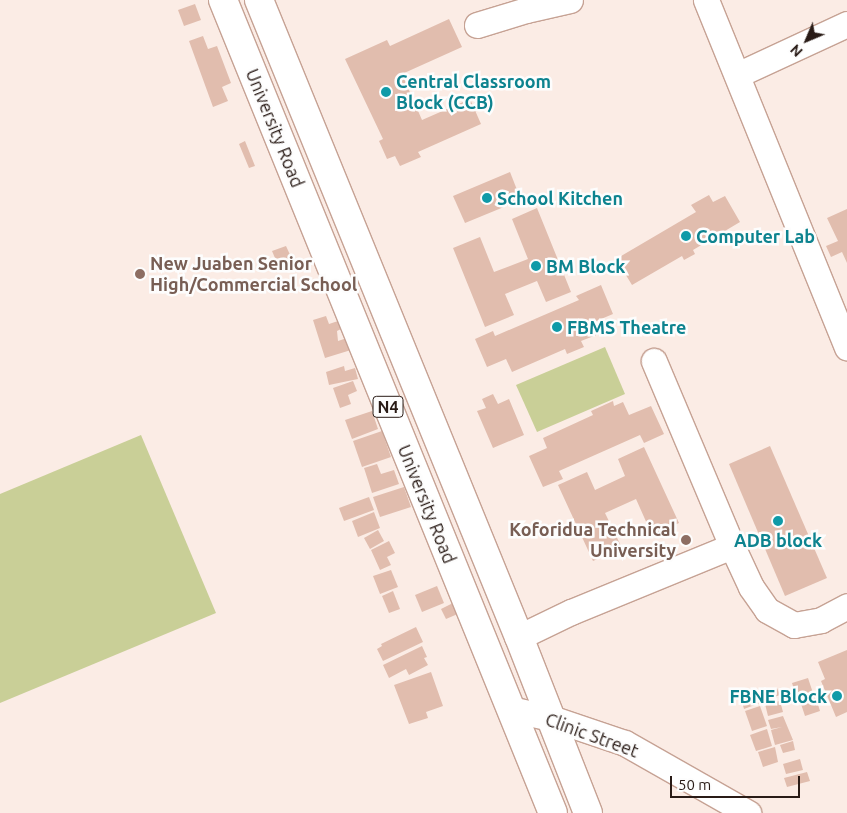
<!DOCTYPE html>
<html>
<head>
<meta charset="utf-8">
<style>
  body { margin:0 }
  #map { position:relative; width:847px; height:813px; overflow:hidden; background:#fbece5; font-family:Ubuntu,sans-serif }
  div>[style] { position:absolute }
  .green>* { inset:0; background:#c9cf97 }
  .building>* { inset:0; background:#e1bdae }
  .roads { filter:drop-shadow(1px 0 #c6a294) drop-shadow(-1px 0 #c6a294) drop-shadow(0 1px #c6a294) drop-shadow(0 -1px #c6a294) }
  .minor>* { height:25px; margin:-12.5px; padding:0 12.5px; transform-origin:12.5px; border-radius:12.5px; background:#fff }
  .highway>* { height:28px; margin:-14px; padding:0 14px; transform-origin:14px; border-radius:14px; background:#fff }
  .dots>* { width:14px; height:14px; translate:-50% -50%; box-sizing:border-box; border:2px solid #fdfdfd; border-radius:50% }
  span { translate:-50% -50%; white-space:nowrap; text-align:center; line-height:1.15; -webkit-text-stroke:5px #fdfdfd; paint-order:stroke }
  .shield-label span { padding:1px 4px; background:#fdfdfd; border:1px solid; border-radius:4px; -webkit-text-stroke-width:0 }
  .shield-label { font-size:16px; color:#291b16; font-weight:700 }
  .culture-label { font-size:18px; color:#0d838f; font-weight:700 }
  .left { translate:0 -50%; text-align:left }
  .right { translate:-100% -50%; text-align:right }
  .street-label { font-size:18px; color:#291b16 }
  .education-label { font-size:18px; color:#785e54; font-weight:700 }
  .north { position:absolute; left:782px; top:15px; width:50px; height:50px; -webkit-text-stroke:4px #fdfdfd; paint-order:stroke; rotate:225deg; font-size:14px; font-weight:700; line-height:20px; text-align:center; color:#291b16 }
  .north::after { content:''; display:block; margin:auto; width:18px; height:22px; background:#291b16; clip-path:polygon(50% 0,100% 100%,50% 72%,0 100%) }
  .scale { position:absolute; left:670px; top:776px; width:130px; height:22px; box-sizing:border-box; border:2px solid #291b16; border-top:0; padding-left:6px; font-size:15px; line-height:18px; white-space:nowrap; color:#291b16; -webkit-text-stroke:4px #fdfdfd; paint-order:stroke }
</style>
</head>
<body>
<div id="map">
  <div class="green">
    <i style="clip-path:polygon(605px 347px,625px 394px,537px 432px,516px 385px)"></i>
    <i style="clip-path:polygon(141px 435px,216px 613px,0 703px,0 494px)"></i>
  </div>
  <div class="building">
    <i style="clip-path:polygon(195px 4px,201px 20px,184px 26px,178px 10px)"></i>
    <i style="clip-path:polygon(449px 19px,462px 47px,402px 74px,422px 120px,470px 99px,481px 124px,418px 152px,421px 157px,400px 166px,395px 156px,387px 159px,379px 141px,383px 139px,345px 59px,387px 40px,390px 46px)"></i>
    <i style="clip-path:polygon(203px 36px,208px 49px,217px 46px,231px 83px,222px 87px,228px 101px,213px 107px,189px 41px)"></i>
    <i style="clip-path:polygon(245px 141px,255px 166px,249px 168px,239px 144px)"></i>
    <i style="clip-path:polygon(510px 172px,521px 200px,465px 223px,453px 196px)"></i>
    <i style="clip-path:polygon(709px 195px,713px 202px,725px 196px,740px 222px,693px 250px,695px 254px,684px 260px,682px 256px,632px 285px,616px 259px,696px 212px,691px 205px)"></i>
    <i style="clip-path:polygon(537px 208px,571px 292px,546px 302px,537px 281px,505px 294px,514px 315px,485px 327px,453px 248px,480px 237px,494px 272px,528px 259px,512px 219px)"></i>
    <i style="clip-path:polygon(847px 209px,847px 263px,842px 252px,831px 257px,826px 246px,838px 241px,827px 218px)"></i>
    <i style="clip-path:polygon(286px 246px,292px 259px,278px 265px,272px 251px)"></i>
    <i style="clip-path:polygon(601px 285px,613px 314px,594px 322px,599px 334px,581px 341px,584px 347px,567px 354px,565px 349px,512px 372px,506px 359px,487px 367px,475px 339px,493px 331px,495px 336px,579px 300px,576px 296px)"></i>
    <i style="clip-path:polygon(326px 316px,329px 324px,338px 321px,341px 329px,337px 331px,338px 341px,347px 338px,351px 350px,325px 358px,313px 320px)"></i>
    <i style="clip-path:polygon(344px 366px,345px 371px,355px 368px,358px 379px,329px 385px,326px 372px)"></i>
    <i style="clip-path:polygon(353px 381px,357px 391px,348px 395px,351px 404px,340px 408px,333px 388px)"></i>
    <i style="clip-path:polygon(493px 394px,498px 404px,509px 399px,524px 435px,493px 448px,477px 411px,486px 408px,482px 399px)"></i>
    <i style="clip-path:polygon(613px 401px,614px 406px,623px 402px,629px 415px,651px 406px,664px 434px,644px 443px,640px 435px,559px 471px,563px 479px,543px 487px,529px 456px,547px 448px,543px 438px,593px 415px,591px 411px)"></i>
    <i style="clip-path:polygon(372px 411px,378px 429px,352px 439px,345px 420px)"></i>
    <i style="clip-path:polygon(382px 431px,391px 457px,362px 467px,353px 441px)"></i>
    <i style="clip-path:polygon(770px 446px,827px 578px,785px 596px,729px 464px)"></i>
    <i style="clip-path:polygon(644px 447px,679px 523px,652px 535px,636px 499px,605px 513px,622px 548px,593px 561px,558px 485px,587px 472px,595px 490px,625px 476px,618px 459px)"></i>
    <i style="clip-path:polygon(377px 464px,381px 474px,394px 470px,399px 484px,372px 493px,364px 468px)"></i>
    <i style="clip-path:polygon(404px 487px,411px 507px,380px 517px,373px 497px)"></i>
    <i style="clip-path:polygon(369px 497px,374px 510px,344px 521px,339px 508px)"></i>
    <i style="clip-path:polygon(374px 512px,380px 528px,358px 537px,352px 521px)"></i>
    <i style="clip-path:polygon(378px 530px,384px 541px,370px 549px,364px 538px)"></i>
    <i style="clip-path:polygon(389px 541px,395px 553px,387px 557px,391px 565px,380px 570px,371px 550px)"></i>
    <i style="clip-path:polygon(391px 570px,398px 587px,380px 594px,373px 576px)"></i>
    <i style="clip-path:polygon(437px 586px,444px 603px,422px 612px,415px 595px)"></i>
    <i style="clip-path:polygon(393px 591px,400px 609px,389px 613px,382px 596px)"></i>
    <i style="clip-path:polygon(455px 602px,460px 613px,446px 619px,441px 609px)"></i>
    <i style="clip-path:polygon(416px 627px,423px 642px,383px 661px,377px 649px,382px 646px,381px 644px)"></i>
    <i style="clip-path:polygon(422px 646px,427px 657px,424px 658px,428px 665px,409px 675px,406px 669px,389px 678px,383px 665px)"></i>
    <i style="clip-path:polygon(847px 650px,847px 712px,836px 717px,821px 681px,825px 679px,818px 662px)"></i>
    <i style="clip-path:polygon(431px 672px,443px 706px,426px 712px,428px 718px,409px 724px,394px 685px)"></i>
    <i style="clip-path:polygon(808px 678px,813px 693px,797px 699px,792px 683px)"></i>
    <i style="clip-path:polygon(777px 688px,780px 695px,766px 700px,764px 692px)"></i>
    <i style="clip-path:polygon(756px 693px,760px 703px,744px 709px,741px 698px)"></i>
    <i style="clip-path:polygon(815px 695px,820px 711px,805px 716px,801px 704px,804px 703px,802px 699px)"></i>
    <i style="clip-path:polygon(780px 701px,783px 712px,768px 716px,765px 704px)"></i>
    <i style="clip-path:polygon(760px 706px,767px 726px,752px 731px,745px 711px)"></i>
    <i style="clip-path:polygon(783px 716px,793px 740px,775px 745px,771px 730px,782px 727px,771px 729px,768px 720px)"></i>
    <i style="clip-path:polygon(767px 729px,772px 746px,756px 751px,750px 735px)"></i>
    <i style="clip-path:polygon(793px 741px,795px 750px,783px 753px,780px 745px)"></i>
    <i style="clip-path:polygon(775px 747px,778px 762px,763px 767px,758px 752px)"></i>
    <i style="clip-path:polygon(800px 759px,803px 770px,786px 774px,783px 764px)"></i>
    <i style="clip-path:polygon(807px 772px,810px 781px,787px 787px,784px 778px)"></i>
  </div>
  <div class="roads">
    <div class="minor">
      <i style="left:706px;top:0;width:375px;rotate:67.9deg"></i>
      <i style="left:477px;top:25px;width:51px;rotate:-17deg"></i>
      <i style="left:526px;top:10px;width:45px;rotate:-12.8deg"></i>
      <i style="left:737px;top:75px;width:121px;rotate:-24.9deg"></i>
      <i style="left:732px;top:546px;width:45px;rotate:65.1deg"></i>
      <i style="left:751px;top:587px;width:28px;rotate:55deg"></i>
      <i style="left:767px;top:610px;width:31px;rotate:29deg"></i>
      <i style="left:794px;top:625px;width:27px;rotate:-10deg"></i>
      <i style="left:821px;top:620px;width:30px;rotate:-28deg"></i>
      <i style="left:519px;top:637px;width:58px;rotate:-25.7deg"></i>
      <i style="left:571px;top:612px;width:174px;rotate:-22.3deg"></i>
      <i style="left:732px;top:546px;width:201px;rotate:-112.9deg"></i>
      <i style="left:510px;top:709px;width:42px;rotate:12.4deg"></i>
      <i style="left:551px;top:718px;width:78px;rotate:18.7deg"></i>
      <i style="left:625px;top:743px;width:142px;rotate:29.6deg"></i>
    </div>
    <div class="highway">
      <i style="left:223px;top:0;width:877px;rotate:67.91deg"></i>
      <i style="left:259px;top:0;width:688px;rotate:67.8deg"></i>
      <i style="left:519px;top:637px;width:189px;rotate:68.6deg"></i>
    </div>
  </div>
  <div class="dots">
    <i style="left:386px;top:92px;background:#0f9aa8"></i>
    <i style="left:487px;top:198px;background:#0f9aa8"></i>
    <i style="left:686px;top:236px;background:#0f9aa8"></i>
    <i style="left:536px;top:266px;background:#0f9aa8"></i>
    <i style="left:140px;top:274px;background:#8d6e63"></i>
    <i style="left:557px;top:327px;background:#0f9aa8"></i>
    <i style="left:778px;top:521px;background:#0f9aa8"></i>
    <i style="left:686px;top:540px;background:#8d6e63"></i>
    <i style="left:837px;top:696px;background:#0f9aa8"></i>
  </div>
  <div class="shield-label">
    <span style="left:388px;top:407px">N4</span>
  </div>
  <div class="culture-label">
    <span class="left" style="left:396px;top:92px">Central Classroom<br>Block (CCB)</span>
    <span class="left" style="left:497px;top:198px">School Kitchen</span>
    <span class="left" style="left:696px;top:236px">Computer Lab</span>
    <span class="left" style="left:546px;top:266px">BM Block</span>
    <span class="left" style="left:567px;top:327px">FBMS Theatre</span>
    <span style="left:778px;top:540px">ADB block</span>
    <span class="right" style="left:827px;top:696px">FBNE Block</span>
  </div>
  <div class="street-label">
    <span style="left:275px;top:128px;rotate:68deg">University Road</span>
    <span style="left:427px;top:504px;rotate:68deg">University Road</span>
    <span style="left:592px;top:735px;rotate:20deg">Clinic Street</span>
  </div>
  <div class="education-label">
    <span class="left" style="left:150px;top:274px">New Juaben Senior<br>High/Commercial School</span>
    <span class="right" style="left:676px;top:540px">Koforidua Technical<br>University</span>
  </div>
  <div class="north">N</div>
  <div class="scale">50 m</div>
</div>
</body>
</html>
